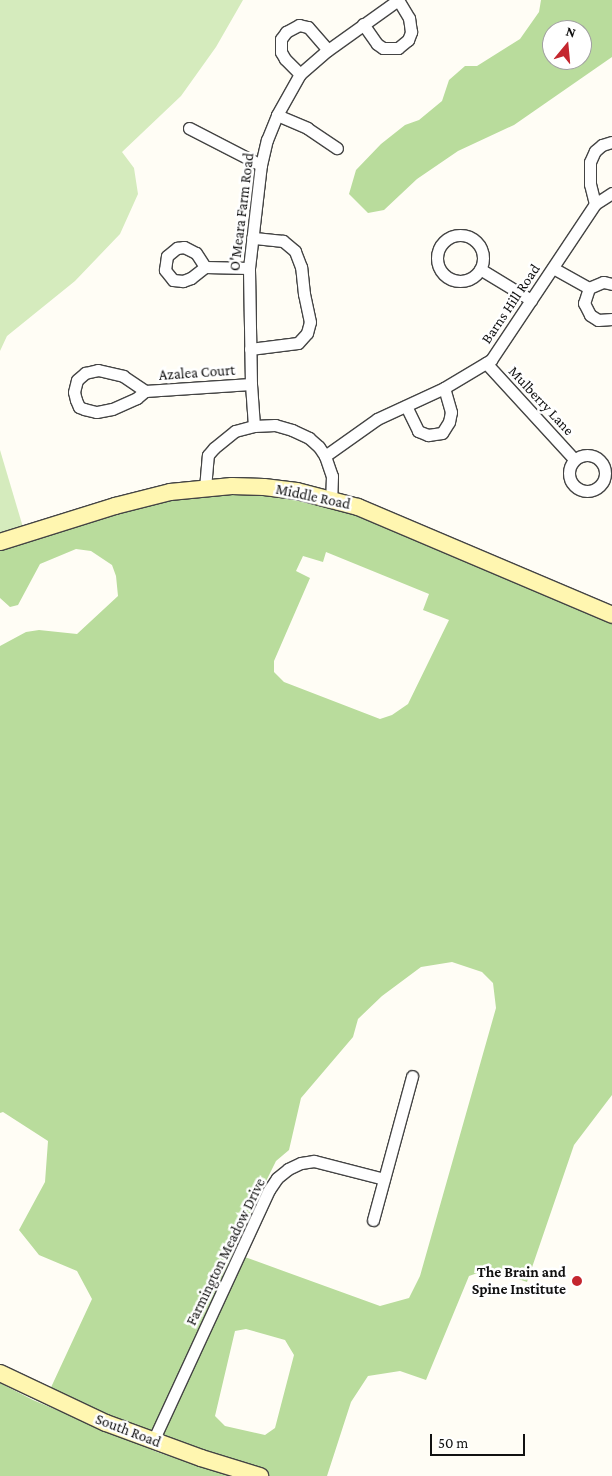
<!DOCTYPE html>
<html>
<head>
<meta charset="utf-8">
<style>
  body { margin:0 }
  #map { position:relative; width:612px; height:1476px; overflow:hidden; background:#fffdf5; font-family:"Crimson Pro",serif }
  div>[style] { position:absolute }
  .green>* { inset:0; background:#d5ebbd }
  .forest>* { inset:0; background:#b9dc9c }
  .roads { filter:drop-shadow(1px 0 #444) drop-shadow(-1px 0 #444) drop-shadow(0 1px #444) drop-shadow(0 -1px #444) }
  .street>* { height:11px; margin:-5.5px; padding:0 5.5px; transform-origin:5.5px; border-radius:5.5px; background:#fff }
  .street>.ring { margin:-5.5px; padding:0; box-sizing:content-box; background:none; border:11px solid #fff; border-radius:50% }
  .secondary>* { height:16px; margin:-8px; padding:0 8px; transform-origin:8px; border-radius:8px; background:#fff6b0 }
  .dots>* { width:14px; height:14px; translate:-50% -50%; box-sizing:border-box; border:2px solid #fff; border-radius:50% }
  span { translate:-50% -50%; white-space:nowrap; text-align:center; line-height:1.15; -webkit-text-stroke:5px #fff; paint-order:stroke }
  .street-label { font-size:15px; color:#111 }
  .poi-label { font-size:15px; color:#111; font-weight:700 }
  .right { translate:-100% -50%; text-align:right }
  .north { position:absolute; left:542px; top:20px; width:50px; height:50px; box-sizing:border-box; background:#fff; border:1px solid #a0a0a0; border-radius:50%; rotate:17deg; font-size:14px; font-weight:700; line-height:20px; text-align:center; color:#111 }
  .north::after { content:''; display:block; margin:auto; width:18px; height:22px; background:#c4262e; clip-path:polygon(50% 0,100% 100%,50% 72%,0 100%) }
  .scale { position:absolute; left:430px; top:1434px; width:95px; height:22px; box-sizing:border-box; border:2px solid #111; border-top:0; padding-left:6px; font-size:15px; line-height:18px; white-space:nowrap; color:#111; -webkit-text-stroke:4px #fff; paint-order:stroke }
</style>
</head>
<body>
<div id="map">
  <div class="green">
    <i style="clip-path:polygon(0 0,243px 0,216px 47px,181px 96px,122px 152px,134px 168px,138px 194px,120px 234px,75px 281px,7px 336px,0 351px)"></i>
    <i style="clip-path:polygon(0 450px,25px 534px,0 542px)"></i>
  </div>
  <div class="forest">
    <i style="clip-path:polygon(evenodd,541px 0,612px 0,612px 57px,514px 125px,458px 151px,417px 179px,384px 210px,368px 213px,349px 194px,356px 170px,381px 144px,405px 125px,419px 120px,442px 101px,449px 80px,465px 66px,477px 66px,520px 39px,539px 12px,541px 0,552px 30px,582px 30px,582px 60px,552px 60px,552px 30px)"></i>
    <i style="clip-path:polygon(evenodd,297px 491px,612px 615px,612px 1095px,574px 1145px,527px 1282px,489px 1269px,469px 1276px,426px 1380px,400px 1371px,368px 1376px,351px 1402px,327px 1476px,260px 1476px,47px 1396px,92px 1299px,77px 1271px,39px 1255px,19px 1230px,45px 1182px,48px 1141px,3px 1112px,0 1113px,0 646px,26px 632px,39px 630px,77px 634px,118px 596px,116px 576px,112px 565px,91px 551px,76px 549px,40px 564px,18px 605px,10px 607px,0 598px,0 542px,170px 492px,297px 491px,326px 552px,429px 594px,423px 610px,449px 620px,408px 704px,392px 715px,380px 719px,284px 682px,274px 672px,274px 661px,310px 578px,296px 571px,303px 556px,323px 562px,326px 552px,297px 491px,452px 962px,482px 972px,493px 983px,496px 1008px,420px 1276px,409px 1298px,380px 1306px,231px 1252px,276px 1161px,289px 1150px,301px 1098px,353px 1037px,358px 1019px,382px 996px,421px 967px,452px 962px,297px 491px,246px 1329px,285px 1340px,294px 1355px,275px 1428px,265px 1435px,225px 1426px,215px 1416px,235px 1331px,246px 1329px)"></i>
    <i style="clip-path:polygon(0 1383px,33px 1400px,157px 1452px,229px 1476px,0 1476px)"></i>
  </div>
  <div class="roads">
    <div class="street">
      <i style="left:363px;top:24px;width:24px;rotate:55deg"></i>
      <i style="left:377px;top:44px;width:7px;rotate:34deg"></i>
      <i style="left:383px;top:48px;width:15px"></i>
      <i style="left:398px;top:48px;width:13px;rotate:-39deg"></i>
      <i style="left:408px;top:40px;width:9px;rotate:-69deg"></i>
      <i style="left:411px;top:32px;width:14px;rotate:-98deg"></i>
      <i style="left:409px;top:18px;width:21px;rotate:-121deg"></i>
      <i style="left:300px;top:74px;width:21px;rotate:-135deg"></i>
      <i style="left:285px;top:59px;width:8px;rotate:-120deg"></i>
      <i style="left:281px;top:52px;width:13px;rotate:-90deg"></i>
      <i style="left:281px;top:39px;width:9px;rotate:-54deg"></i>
      <i style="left:286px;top:32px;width:15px;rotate:-28deg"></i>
      <i style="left:299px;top:25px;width:9px;rotate:13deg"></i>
      <i style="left:308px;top:27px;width:30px;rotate:49deg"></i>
      <i style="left:277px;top:115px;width:33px;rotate:23deg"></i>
      <i style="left:307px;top:128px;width:36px;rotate:34deg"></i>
      <i style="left:189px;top:128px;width:81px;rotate:27.2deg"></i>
      <i style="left:595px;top:204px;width:21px;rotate:-104deg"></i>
      <i style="left:590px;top:184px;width:22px;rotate:-90deg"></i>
      <i style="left:590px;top:162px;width:12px;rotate:-66deg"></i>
      <i style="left:595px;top:151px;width:9px;rotate:-41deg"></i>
      <i style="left:602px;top:145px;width:10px;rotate:-17deg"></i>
      <i class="ring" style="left:437px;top:235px;width:35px;height:35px"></i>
      <i style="left:184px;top:247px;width:13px;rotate:27deg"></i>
      <i style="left:196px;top:253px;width:17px;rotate:57deg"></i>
      <i style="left:205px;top:267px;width:18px;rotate:142deg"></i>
      <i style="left:191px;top:278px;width:9px;rotate:159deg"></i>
      <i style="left:183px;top:281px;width:10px;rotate:-174deg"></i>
      <i style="left:173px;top:280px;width:13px;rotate:-129deg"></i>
      <i style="left:165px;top:270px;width:14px;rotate:-82deg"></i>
      <i style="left:167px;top:256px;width:13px;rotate:-39deg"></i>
      <i style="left:177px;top:248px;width:7px;rotate:-8deg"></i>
      <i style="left:205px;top:267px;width:44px;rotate:1.3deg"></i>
      <i style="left:553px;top:268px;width:41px;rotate:29.1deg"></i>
      <i style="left:480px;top:269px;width:60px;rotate:31.3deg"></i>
      <i style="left:612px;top:284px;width:9px;rotate:-167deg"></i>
      <i style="left:603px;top:282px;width:15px;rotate:157deg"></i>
      <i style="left:589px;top:288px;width:16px;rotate:108deg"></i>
      <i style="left:584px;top:303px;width:13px;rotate:63deg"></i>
      <i style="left:590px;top:315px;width:9px;rotate:32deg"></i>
      <i style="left:598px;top:320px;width:14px;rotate:-4deg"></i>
      <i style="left:250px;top:349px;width:48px;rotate:-7.1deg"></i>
      <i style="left:298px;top:343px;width:13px;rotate:-48deg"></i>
      <i style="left:307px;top:333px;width:11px;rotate:-75deg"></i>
      <i style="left:310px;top:322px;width:29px;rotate:-102deg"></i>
      <i style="left:304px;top:294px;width:27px;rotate:-96deg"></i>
      <i style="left:301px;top:267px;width:17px;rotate:-111deg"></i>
      <i style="left:295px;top:251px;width:16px;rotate:-140deg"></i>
      <i style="left:283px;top:241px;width:31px;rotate:-174deg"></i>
      <i style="left:486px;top:363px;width:130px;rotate:47.5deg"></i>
      <i style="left:98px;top:370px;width:26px;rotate:13deg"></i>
      <i style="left:123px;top:376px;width:27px;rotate:34deg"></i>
      <i style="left:145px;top:391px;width:11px;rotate:139deg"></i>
      <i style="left:137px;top:398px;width:27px;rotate:156deg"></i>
      <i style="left:112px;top:409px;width:16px;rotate:169deg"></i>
      <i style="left:96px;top:412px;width:12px;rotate:-166deg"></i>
      <i style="left:84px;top:409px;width:5px;rotate:-158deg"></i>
      <i style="left:79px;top:407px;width:8px;rotate:-113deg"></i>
      <i style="left:76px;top:400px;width:8px;rotate:-104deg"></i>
      <i style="left:74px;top:392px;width:12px;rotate:-76deg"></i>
      <i style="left:77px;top:380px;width:11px;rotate:-41deg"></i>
      <i style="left:85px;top:373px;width:13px;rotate:-13deg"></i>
      <i style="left:145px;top:391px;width:106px;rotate:-3.8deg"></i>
      <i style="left:406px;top:406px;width:28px;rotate:64deg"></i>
      <i style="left:418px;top:431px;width:11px;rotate:22deg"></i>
      <i style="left:428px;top:435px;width:14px;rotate:-8deg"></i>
      <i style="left:442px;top:433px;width:13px;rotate:-58deg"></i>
      <i style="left:449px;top:422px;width:10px;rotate:-79deg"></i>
      <i style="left:451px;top:412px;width:25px;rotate:-106deg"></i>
      <i style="left:254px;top:426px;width:21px;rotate:-3deg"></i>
      <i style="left:275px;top:425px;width:18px;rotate:16deg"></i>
      <i style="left:292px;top:430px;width:19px;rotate:25deg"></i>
      <i style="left:309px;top:438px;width:13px;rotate:42deg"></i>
      <i style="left:319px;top:447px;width:11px;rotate:56deg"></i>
      <i style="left:325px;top:456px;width:21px;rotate:71deg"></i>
      <i style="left:332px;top:476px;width:23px;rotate:92deg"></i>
      <i class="ring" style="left:569px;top:455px;width:25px;height:25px"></i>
      <i style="left:325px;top:456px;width:64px;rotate:-35.4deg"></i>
      <i style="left:377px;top:419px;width:74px;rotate:-24.8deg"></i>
      <i style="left:444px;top:388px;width:55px;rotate:-30.8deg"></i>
      <i style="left:491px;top:360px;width:187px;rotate:-56.3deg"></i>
      <i style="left:595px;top:204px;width:20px;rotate:-33deg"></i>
      <i style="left:205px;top:488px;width:33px;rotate:-85deg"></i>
      <i style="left:208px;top:455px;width:9px;rotate:-49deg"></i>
      <i style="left:214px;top:448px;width:27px;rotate:-39deg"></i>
      <i style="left:235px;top:431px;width:20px;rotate:-15deg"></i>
      <i style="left:254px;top:426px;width:42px;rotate:-94.1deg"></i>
      <i style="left:251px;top:384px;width:116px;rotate:-91deg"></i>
      <i style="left:249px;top:268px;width:104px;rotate:-83.4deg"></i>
      <i style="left:261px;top:165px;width:26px;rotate:-77deg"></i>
      <i style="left:267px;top:140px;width:27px;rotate:-68deg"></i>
      <i style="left:277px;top:115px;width:47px;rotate:-60.7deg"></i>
      <i style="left:300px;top:74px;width:37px;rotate:-41deg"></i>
      <i style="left:328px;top:50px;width:86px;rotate:-35.5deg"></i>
      <i style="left:373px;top:1220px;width:149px;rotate:-74.8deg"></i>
      <i style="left:153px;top:1441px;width:277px;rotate:-65.2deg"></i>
      <i style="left:269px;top:1190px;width:14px;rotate:-56deg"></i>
      <i style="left:277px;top:1178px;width:14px;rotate:-39deg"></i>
      <i style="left:288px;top:1169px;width:14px;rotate:-25deg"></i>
      <i style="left:301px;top:1163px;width:13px;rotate:-9deg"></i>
      <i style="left:314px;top:1161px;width:72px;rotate:14.4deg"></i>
    </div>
    <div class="secondary">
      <i style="left:0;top:542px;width:121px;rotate:-17.4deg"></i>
      <i style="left:115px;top:506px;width:57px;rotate:-14.3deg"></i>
      <i style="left:170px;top:492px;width:62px;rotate:-5.5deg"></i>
      <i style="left:232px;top:486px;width:32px;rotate:2deg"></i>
      <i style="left:264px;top:487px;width:33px;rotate:7deg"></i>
      <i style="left:297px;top:491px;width:63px;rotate:14.7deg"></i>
      <i style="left:358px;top:507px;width:276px;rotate:23deg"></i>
      <i style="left:0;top:1373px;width:117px;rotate:25.3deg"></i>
      <i style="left:106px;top:1423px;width:101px;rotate:20.2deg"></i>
      <i style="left:201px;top:1458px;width:62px;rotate:17deg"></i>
    </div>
  </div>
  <div class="dots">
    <i style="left:577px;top:1281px;background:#c4262e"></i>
  </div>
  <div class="street-label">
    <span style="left:242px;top:212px;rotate:-83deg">O'Meara Farm Road</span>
    <span style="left:511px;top:304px;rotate:-56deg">Barns Hill Road</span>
    <span style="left:197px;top:373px;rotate:-4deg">Azalea Court</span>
    <span style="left:541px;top:401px;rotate:47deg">Mulberry Lane</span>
    <span style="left:313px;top:497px;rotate:12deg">Middle Road</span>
    <span style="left:226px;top:1252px;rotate:-64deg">Farmington Meadow Drive</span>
    <span style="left:128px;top:1431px;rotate:21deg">South Road</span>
  </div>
  <div class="poi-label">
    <span class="right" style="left:566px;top:1281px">The Brain and<br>Spine Institute</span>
  </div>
  <div class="north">N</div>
  <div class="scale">50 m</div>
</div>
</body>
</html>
